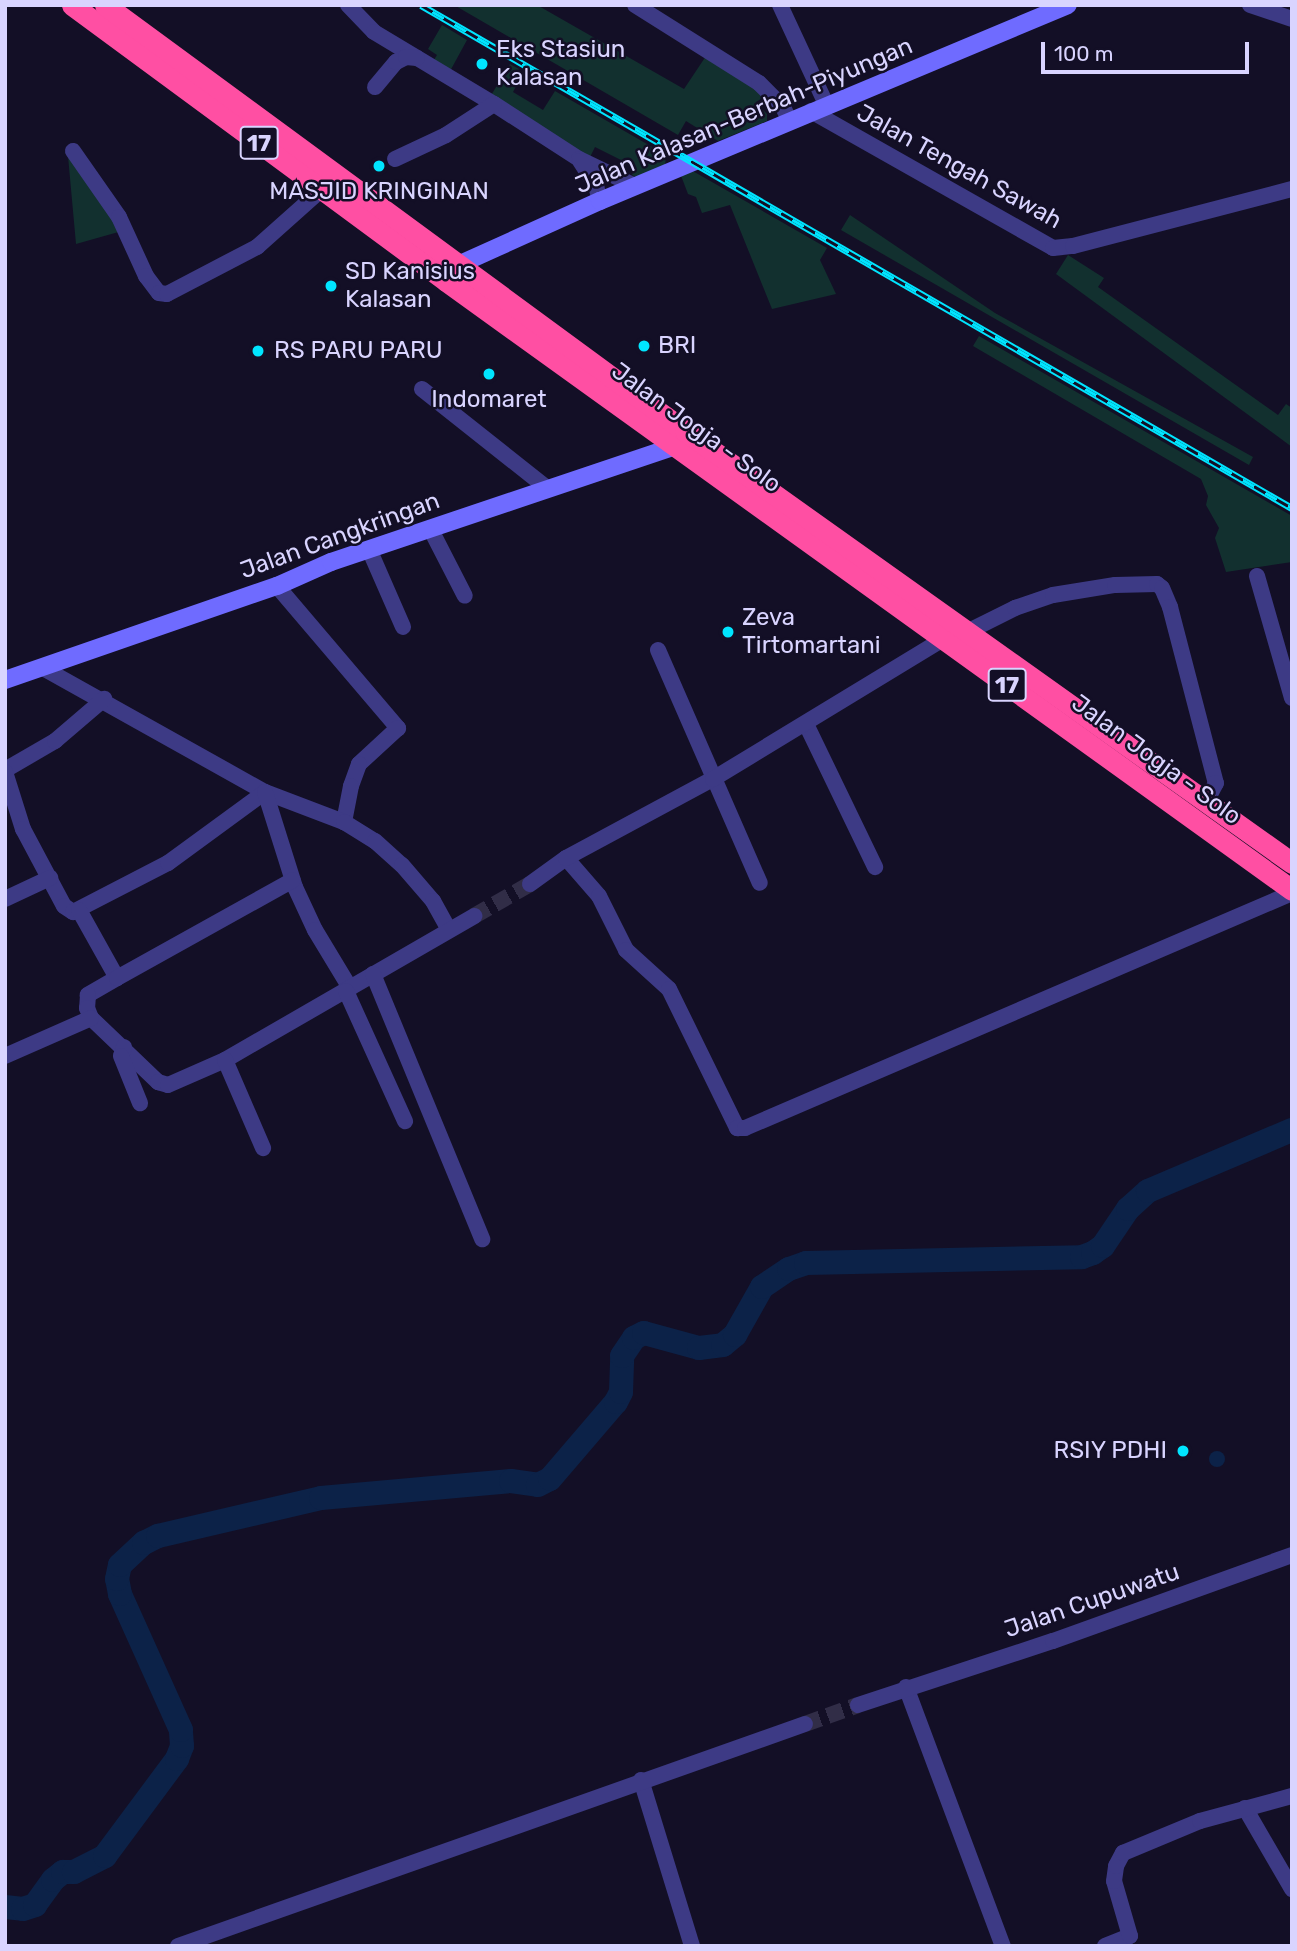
<!DOCTYPE html>
<html>
<head>
<meta charset="utf-8">
<style>
  body { margin:0 }
  #map { position:relative; width:1297px; height:1951px; overflow:hidden; background:#130f26; font-family:Rubik,sans-serif }
  div>[style] { position:absolute }
  .green>* { inset:0; background:#12302f }
  .water>* { inset:0; background:#0c2248 }
  .round { border-radius:50% }
  .river>* { height:24px; margin:-12px; padding:0 12px; transform-origin:12px; border-radius:12px; background:#0c2248 }
  .street-tunnel>* { height:16px; margin-top:-8px; transform-origin:0; background:repeating-linear-gradient(90deg,#312d47 0 16px,transparent 0 24px) }
  .street>* { height:16px; margin:-8px; padding:0 8px; transform-origin:8px; border-radius:8px; background:#3d3a85 }
  .secondary>* { height:18px; margin:-9px; padding:0 9px; transform-origin:9px; border-radius:9px; background:#6f6bff }
  .highway>* { height:21px; margin:-10.5px; padding:0 10.5px; transform-origin:10.5px; border-radius:10.5px; background:#ff4fa3 }
  .rail>* { height:7px; margin-top:-3.5px; transform-origin:0; background:repeating-linear-gradient(90deg,#130f26 0 13px,#00e5ff 0 26px); box-sizing:border-box; border-block:2px solid #00e5ff }
  .dots>* { width:19px; height:19px; translate:-50% -50%; box-sizing:border-box; border:4px solid #130f26; border-radius:50% }
  span { translate:-50% -50%; white-space:nowrap; text-align:center; line-height:1.15; -webkit-text-stroke:5px #130f26; paint-order:stroke }
  .shield-label span { padding:2px 5px; background:#130f26; border:2px solid; border-radius:5px; -webkit-text-stroke-width:0 }
  .shield-label { font-size:23px; color:#d9d4ff; font-weight:700 }
  .poi-label { font-size:24px; color:#d9d4ff }
  .left { translate:0 -50%; text-align:left }
  .right { translate:-100% -50%; text-align:right }
  .street-label { font-size:24px; color:#d9d4ff }
  .frame { position:absolute; inset:0; border:7px solid #d9d4ff; pointer-events:none }
  .scale { position:absolute; left:1041px; top:42px; width:208px; height:32px; box-sizing:border-box; border:4px solid #d9d4ff; border-top:0; padding-left:9px; font-size:21px; line-height:24px; white-space:nowrap; color:#d9d4ff; -webkit-text-stroke:5px #130f26; paint-order:stroke }
</style>
</head>
<body>
<div id="map">
  <div class="green">
    <i style="clip-path:polygon(454px 5px,537px 5px,684px 89px,706px 56px,764px 91px,764px 97px,756px 102px,767px 114px,767px 121px,718px 141px,686px 121px,678px 135px)"></i>
    <i style="clip-path:polygon(442px 25px,467px 40px,449px 73px,432px 63px,437px 55px,428px 49px)"></i>
    <i style="clip-path:polygon(510px 64px,519px 69px,516px 75px,521px 77px,513px 92px,543px 110px,555px 91px,666px 155px,665px 167px,638px 178px,632px 175px,635px 167px,595px 147px,589px 159px,490px 97px)"></i>
    <i style="clip-path:polygon(68px 156px,122px 231px,76px 244px)"></i>
    <i style="clip-path:polygon(691px 170px,827px 248px,820px 260px,836px 294px,772px 309px,730px 205px,702px 213px,696px 197px,688px 194px,680px 173px)"></i>
    <i style="clip-path:polygon(850px 215px,995px 313px,1253px 457px,1249px 465px,841px 230px)"></i>
    <i style="clip-path:polygon(1068px 255px,1104px 278px,1098px 287px,1278px 415px,1286px 404px,1292px 408px,1292px 447px,1056px 274px)"></i>
    <i style="clip-path:polygon(979px 336px,1292px 516px,1292px 562px,1226px 572px,1215px 538px,1219px 528px,1206px 505px,1208px 496px,1201px 479px,973px 346px)"></i>
  </div>
  <div class="water">
    <i class="round" style="left:1209px;top:1451px;width:16px;height:16px"></i>
  </div>
  <div class="river">
    <i style="left:5px;top:1907px;width:18px;rotate:6deg"></i>
    <i style="left:23px;top:1909px;width:13px;rotate:-18deg"></i>
    <i style="left:35px;top:1905px;width:31px;rotate:-54deg"></i>
    <i style="left:53px;top:1880px;width:13px;rotate:-39deg"></i>
    <i style="left:63px;top:1872px;width:11px"></i>
    <i style="left:74px;top:1872px;width:35px;rotate:-27deg"></i>
    <i style="left:105px;top:1856px;width:121px;rotate:-53.4deg"></i>
    <i style="left:177px;top:1759px;width:14px;rotate:-69deg"></i>
    <i style="left:182px;top:1746px;width:16px;rotate:-94deg"></i>
    <i style="left:181px;top:1730px;width:149px;rotate:-114.2deg"></i>
    <i style="left:120px;top:1594px;width:15px;rotate:-101deg"></i>
    <i style="left:117px;top:1579px;width:14px;rotate:-78deg"></i>
    <i style="left:120px;top:1565px;width:33px;rotate:-43deg"></i>
    <i style="left:144px;top:1543px;width:16px;rotate:-27deg"></i>
    <i style="left:158px;top:1536px;width:167px;rotate:-13.1deg"></i>
    <i style="left:321px;top:1498px;width:191px;rotate:-5.1deg"></i>
    <i style="left:511px;top:1481px;width:27px;rotate:8deg"></i>
    <i style="left:538px;top:1485px;width:13px;rotate:-27deg"></i>
    <i style="left:550px;top:1479px;width:101px;rotate:-49.4deg"></i>
    <i style="left:616px;top:1402px;width:11px;rotate:-63deg"></i>
    <i style="left:621px;top:1392px;width:36px;rotate:-88deg"></i>
    <i style="left:622px;top:1356px;width:22px;rotate:-56deg"></i>
    <i style="left:634px;top:1338px;width:11px;rotate:-27deg"></i>
    <i style="left:644px;top:1333px;width:57px;rotate:15.3deg"></i>
    <i style="left:699px;top:1348px;width:24px;rotate:-7deg"></i>
    <i style="left:723px;top:1345px;width:16px;rotate:-40deg"></i>
    <i style="left:735px;top:1335px;width:55px;rotate:-60.6deg"></i>
    <i style="left:762px;top:1287px;width:32px;rotate:-34deg"></i>
    <i style="left:789px;top:1269px;width:18px;rotate:-19deg"></i>
    <i style="left:806px;top:1263px;width:276px;rotate:-1.2deg"></i>
    <i style="left:1082px;top:1257px;width:12px;rotate:-20deg"></i>
    <i style="left:1093px;top:1253px;width:12px;rotate:-35deg"></i>
    <i style="left:1103px;top:1246px;width:45px;rotate:-56deg"></i>
    <i style="left:1128px;top:1209px;width:27px;rotate:-42deg"></i>
    <i style="left:1148px;top:1191px;width:156px;rotate:-23deg"></i>
  </div>
  <div class="street-tunnel">
    <i style="left:474px;top:916px;width:64px;rotate:-29.7deg"></i>
    <i style="left:805px;top:1724px;width:56px;rotate:-19.7deg"></i>
  </div>
  <div class="street">
    <i style="left:348px;top:5px;width:37px;rotate:46deg"></i>
    <i style="left:374px;top:32px;width:140px;rotate:31deg"></i>
    <i style="left:494px;top:104px;width:101px;rotate:32.9deg"></i>
    <i style="left:579px;top:159px;width:62px;rotate:25.7deg"></i>
    <i style="left:635px;top:5px;width:146px;rotate:32.2deg"></i>
    <i style="left:759px;top:83px;width:34px;rotate:45deg"></i>
    <i style="left:783px;top:107px;width:14px;rotate:65deg"></i>
    <i style="left:780px;top:5px;width:109px;rotate:65.1deg"></i>
    <i style="left:1250px;top:5px;width:44px;rotate:18.4deg"></i>
    <i style="left:375px;top:87px;width:33px;rotate:-50deg"></i>
    <i style="left:396px;top:62px;width:11px;rotate:-27deg"></i>
    <i style="left:406px;top:57px;width:11px;rotate:5deg"></i>
    <i style="left:811px;top:111px;width:278px;rotate:29.5deg"></i>
    <i style="left:1053px;top:248px;width:20px;rotate:-6deg"></i>
    <i style="left:1073px;top:246px;width:226px;rotate:-14.6deg"></i>
    <i style="left:73px;top:151px;width:80px;rotate:55.1deg"></i>
    <i style="left:119px;top:217px;width:65px;rotate:65.4deg"></i>
    <i style="left:146px;top:276px;width:21px;rotate:53deg"></i>
    <i style="left:159px;top:293px;width:8px;rotate:7deg"></i>
    <i style="left:167px;top:294px;width:102px;rotate:-27.6deg"></i>
    <i style="left:257px;top:247px;width:87px;rotate:-41.7deg"></i>
    <i style="left:395px;top:159px;width:56px;rotate:-25.2deg"></i>
    <i style="left:446px;top:135px;width:57px;rotate:-32.9deg"></i>
    <i style="left:580px;top:161px;width:30px;rotate:57deg"></i>
    <i style="left:596px;top:186px;width:16px;rotate:75deg"></i>
    <i style="left:422px;top:389px;width:161px;rotate:38.4deg"></i>
    <i style="left:430px;top:528px;width:76px;rotate:62.8deg"></i>
    <i style="left:369px;top:549px;width:85px;rotate:66.4deg"></i>
    <i style="left:1257px;top:576px;width:127px;rotate:74deg"></i>
    <i style="left:277px;top:586px;width:187px;rotate:49.6deg"></i>
    <i style="left:398px;top:728px;width:53px;rotate:137.3deg"></i>
    <i style="left:359px;top:764px;width:23px;rotate:110deg"></i>
    <i style="left:351px;top:786px;width:37px;rotate:101deg"></i>
    <i style="left:967px;top:632px;width:54px;rotate:-26.6deg"></i>
    <i style="left:1015px;top:608px;width:40px;rotate:-18.9deg"></i>
    <i style="left:1053px;top:595px;width:63px;rotate:-9.2deg"></i>
    <i style="left:1115px;top:585px;width:42px;rotate:-1.4deg"></i>
    <i style="left:1157px;top:584px;width:6px;rotate:39deg"></i>
    <i style="left:1162px;top:588px;width:21px;rotate:67deg"></i>
    <i style="left:1170px;top:607px;width:182px;rotate:75.4deg"></i>
    <i style="left:1216px;top:783px;width:21px;rotate:118deg"></i>
    <i style="left:658px;top:650px;width:254px;rotate:66.4deg"></i>
    <i style="left:43px;top:668px;width:254px;rotate:29.2deg"></i>
    <i style="left:265px;top:792px;width:85px;rotate:20.8deg"></i>
    <i style="left:344px;top:822px;width:36px;rotate:32deg"></i>
    <i style="left:375px;top:841px;width:36px;rotate:42deg"></i>
    <i style="left:402px;top:865px;width:48px;rotate:49.3deg"></i>
    <i style="left:433px;top:901px;width:33px;rotate:61deg"></i>
    <i style="left:806px;top:724px;width:159px;rotate:64.2deg"></i>
    <i style="left:5px;top:770px;width:58px;rotate:-30.1deg"></i>
    <i style="left:55px;top:741px;width:65px;rotate:-40.6deg"></i>
    <i style="left:5px;top:772px;width:60px;rotate:72.5deg"></i>
    <i style="left:23px;top:829px;width:87px;rotate:62deg"></i>
    <i style="left:64px;top:906px;width:11px;rotate:34deg"></i>
    <i style="left:73px;top:912px;width:107px;rotate:-27.3deg"></i>
    <i style="left:168px;top:863px;width:120px;rotate:-36.2deg"></i>
    <i style="left:265px;top:792px;width:100px;rotate:72.5deg"></i>
    <i style="left:295px;top:887px;width:47px;rotate:65.1deg"></i>
    <i style="left:315px;top:930px;width:68px;rotate:58.9deg"></i>
    <i style="left:566px;top:858px;width:50px;rotate:49deg"></i>
    <i style="left:599px;top:896px;width:60px;rotate:63.4deg"></i>
    <i style="left:626px;top:950px;width:58px;rotate:42.2deg"></i>
    <i style="left:669px;top:989px;width:155px;rotate:63.9deg"></i>
    <i style="left:737px;top:1128px;width:8px"></i>
    <i style="left:745px;top:1128px;width:595px;rotate:-23.25deg"></i>
    <i style="left:530px;top:884px;width:44px;rotate:-35.8deg"></i>
    <i style="left:566px;top:858px;width:167px;rotate:-28.3deg"></i>
    <i style="left:713px;top:779px;width:269px;rotate:-31.3deg"></i>
    <i style="left:5px;top:899px;width:50px;rotate:-25deg"></i>
    <i style="left:79px;top:910px;width:78px;rotate:60.8deg"></i>
    <i style="left:117px;top:978px;width:34px;rotate:150deg"></i>
    <i style="left:88px;top:995px;width:13px;rotate:94deg"></i>
    <i style="left:87px;top:1008px;width:11px;rotate:68deg"></i>
    <i style="left:91px;top:1018px;width:93px;rotate:43.7deg"></i>
    <i style="left:158px;top:1082px;width:10px;rotate:17deg"></i>
    <i style="left:168px;top:1085px;width:62px;rotate:-23.7deg"></i>
    <i style="left:225px;top:1060px;width:288px;rotate:-30deg"></i>
    <i style="left:373px;top:974px;width:287px;rotate:67.6deg"></i>
    <i style="left:117px;top:978px;width:201px;rotate:-29.1deg"></i>
    <i style="left:346px;top:991px;width:143px;rotate:65.6deg"></i>
    <i style="left:124px;top:1047px;width:9px;rotate:108deg"></i>
    <i style="left:121px;top:1056px;width:51px;rotate:68deg"></i>
    <i style="left:5px;top:1056px;width:94px;rotate:-23.8deg"></i>
    <i style="left:225px;top:1060px;width:96px;rotate:66.6deg"></i>
    <i style="left:906px;top:1687px;width:277px;rotate:69.5deg"></i>
    <i style="left:858px;top:1705px;width:205px;rotate:-18.2deg"></i>
    <i style="left:1053px;top:1641px;width:254px;rotate:-19.8deg"></i>
    <i style="left:641px;top:1780px;width:174px;rotate:72.9deg"></i>
    <i style="left:1245px;top:1808px;width:94px;rotate:59.9deg"></i>
    <i style="left:178px;top:1946px;width:665px;rotate:-19.5deg"></i>
    <i style="left:1105px;top:1946px;width:27px;rotate:-22deg"></i>
    <i style="left:1130px;top:1936px;width:57px;rotate:-106.2deg"></i>
    <i style="left:1114px;top:1881px;width:15px;rotate:-82deg"></i>
    <i style="left:1116px;top:1866px;width:15px;rotate:-62deg"></i>
    <i style="left:1123px;top:1853px;width:83px;rotate:-22.6deg"></i>
    <i style="left:1200px;top:1821px;width:95px;rotate:-15.2deg"></i>
  </div>
  <div class="secondary">
    <i style="left:453px;top:272px;width:9px;rotate:-54deg"></i>
    <i style="left:458px;top:265px;width:156px;rotate:-24.3deg"></i>
    <i style="left:600px;top:201px;width:507px;rotate:-22.72deg"></i>
    <i style="left:5px;top:680px;width:288px;rotate:-19.1deg"></i>
    <i style="left:277px;top:586px;width:59px;rotate:-24deg"></i>
    <i style="left:331px;top:562px;width:363px;rotate:-18.6deg"></i>
    <i style="left:675px;top:446px;width:11px;rotate:-56deg"></i>
  </div>
  <div class="highway">
    <i style="left:72px;top:5px;width:465px;rotate:36.4deg"></i>
    <i style="left:446px;top:281px;width:1042px;rotate:35.75deg"></i>
    <i style="left:105px;top:5px;width:720px;rotate:36.3deg"></i>
    <i style="left:685px;top:431px;width:745px;rotate:35.44deg"></i>
  </div>
  <div class="rail">
    <i style="left:421px;top:5px;width:1006px;rotate:30.01deg"></i>
  </div>
  <div class="dots">
    <i style="left:482px;top:64px;background:#00e5ff"></i>
    <i style="left:379px;top:166px;background:#00e5ff"></i>
    <i style="left:331px;top:286px;background:#00e5ff"></i>
    <i style="left:644px;top:346px;background:#00e5ff"></i>
    <i style="left:258px;top:351px;background:#00e5ff"></i>
    <i style="left:489px;top:374px;background:#00e5ff"></i>
    <i style="left:728px;top:632px;background:#00e5ff"></i>
    <i style="left:1183px;top:1451px;background:#00e5ff"></i>
  </div>
  <div class="shield-label">
    <span style="left:259px;top:143px">17</span>
    <span style="left:1007px;top:685px">17</span>
  </div>
  <div class="poi-label">
    <span class="left" style="left:496px;top:64px">Eks Stasiun<br>Kalasan</span>
    <span style="left:379px;top:192px">MASJID KRINGINAN</span>
    <span class="left" style="left:345px;top:286px">SD Kanisius<br>Kalasan</span>
    <span class="left" style="left:658px;top:346px">BRI</span>
    <span class="left" style="left:274px;top:351px">RS PARU PARU</span>
    <span style="left:489px;top:400px">Indomaret</span>
    <span class="left" style="left:742px;top:632px">Zeva<br>Tirtomartani</span>
    <span class="right" style="left:1167px;top:1451px">RSIY PDHI</span>
  </div>
  <div class="street-label">
    <span style="left:744px;top:116px;rotate:-23deg">Jalan Kalasan-Berbah-Piyungan</span>
    <span style="left:959px;top:167px;rotate:29deg">Jalan Tengah Sawah</span>
    <span style="left:696px;top:428px;rotate:36deg">Jalan Jogja - Solo</span>
    <span style="left:340px;top:536px;rotate:-20deg">Jalan Cangkringan</span>
    <span style="left:1156px;top:760px;rotate:36deg">Jalan Jogja - Solo</span>
    <span style="left:1092px;top:1601px;rotate:-19deg">Jalan Cupuwatu</span>
  </div>
  <div class="frame"></div>
  <div class="scale">100 m</div>
</div>
</body>
</html>
